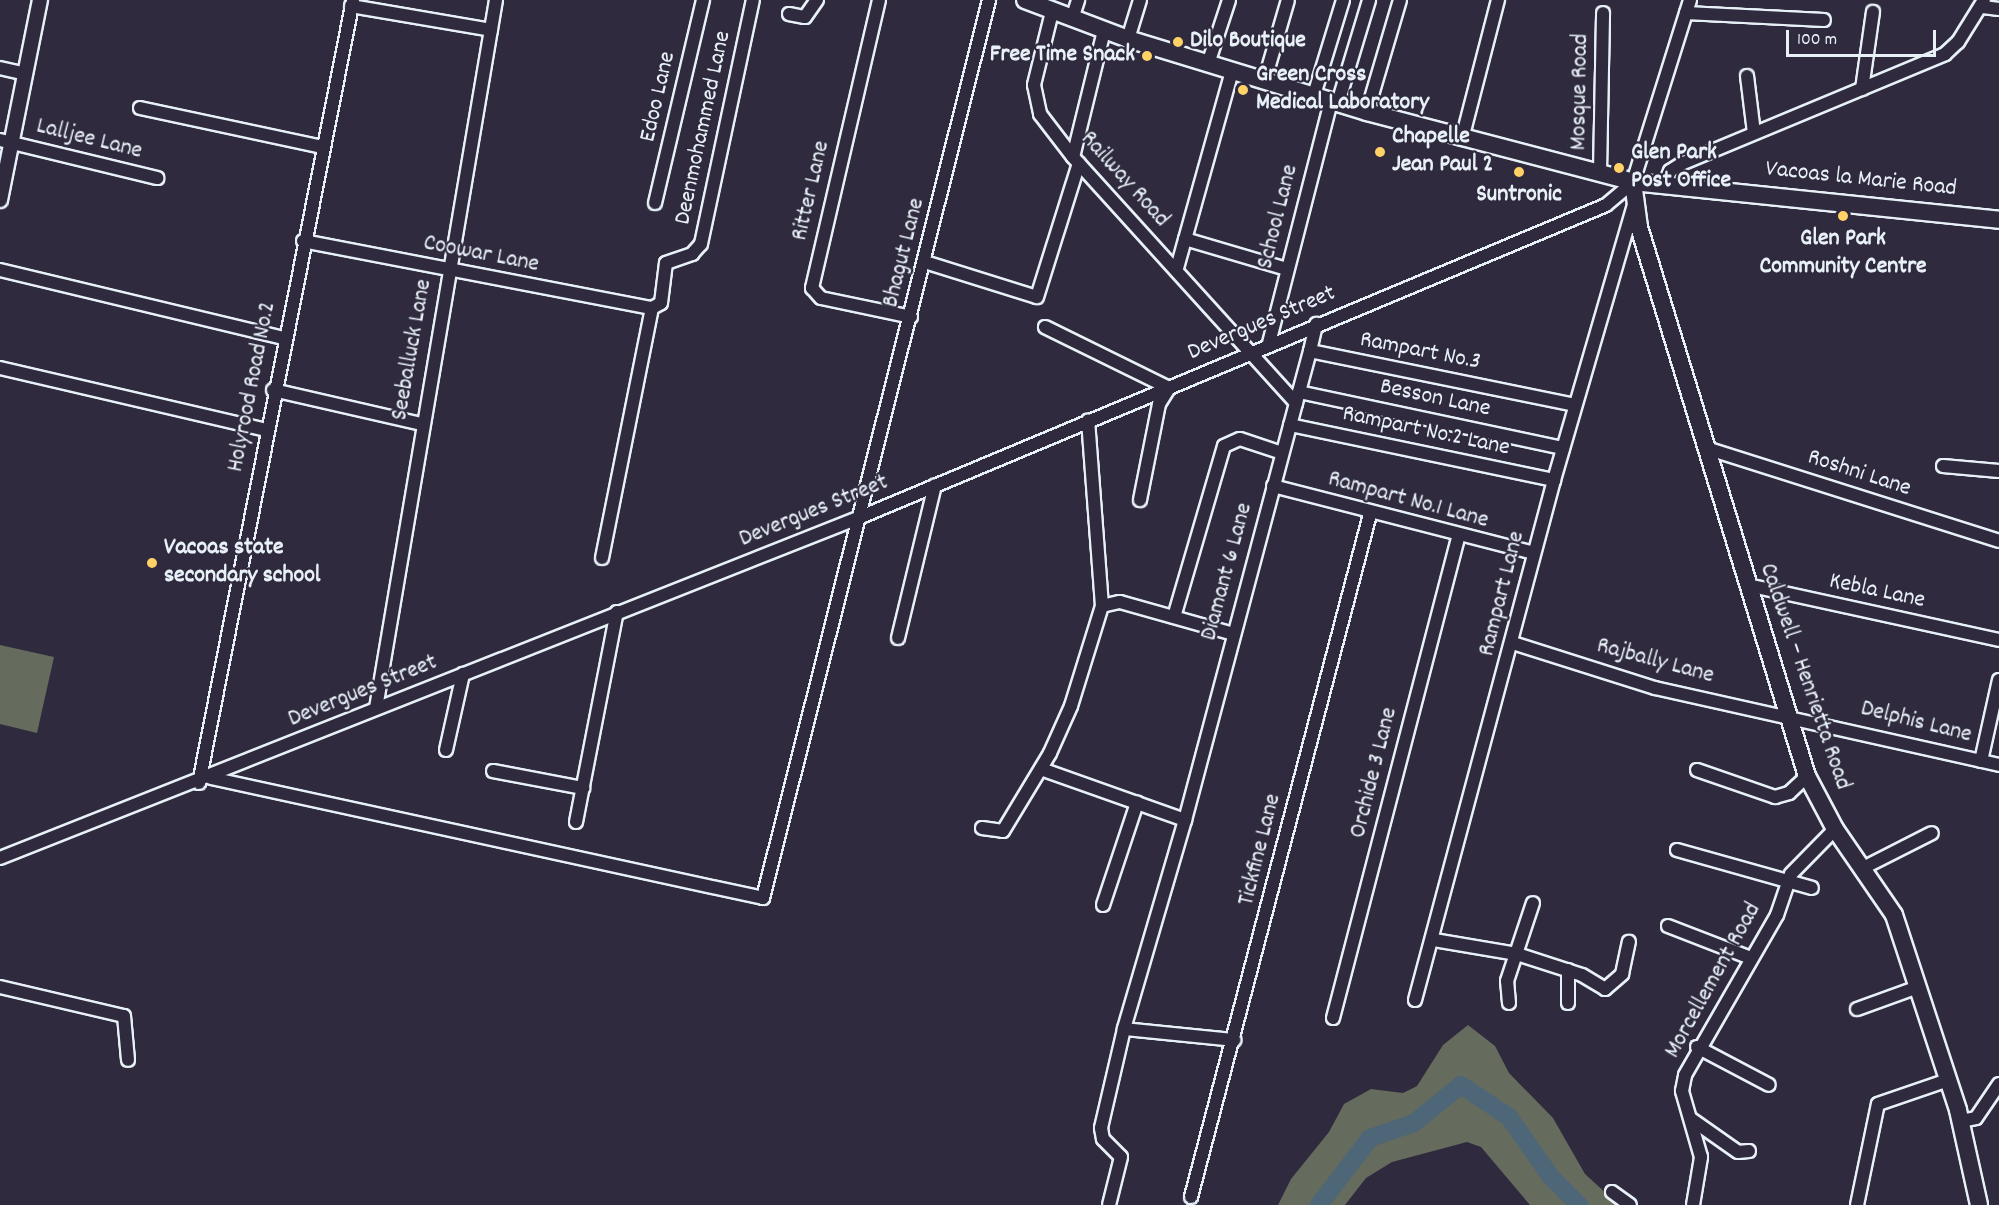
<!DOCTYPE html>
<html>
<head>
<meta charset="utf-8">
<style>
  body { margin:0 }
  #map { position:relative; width:1999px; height:1205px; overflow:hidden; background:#2f2a3d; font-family:Dekko,sans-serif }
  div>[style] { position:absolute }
  .green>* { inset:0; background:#656b5d }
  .river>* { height:18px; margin:-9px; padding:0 9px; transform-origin:9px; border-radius:9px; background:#4e6778 }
  .roads { filter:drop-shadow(2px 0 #e8f1f8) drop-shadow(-2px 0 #e8f1f8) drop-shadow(0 2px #e8f1f8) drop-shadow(0 -2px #e8f1f8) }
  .minor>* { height:12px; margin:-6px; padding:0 6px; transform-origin:6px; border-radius:6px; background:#2f2a3d }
  .tertiary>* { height:14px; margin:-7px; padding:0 7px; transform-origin:7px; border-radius:7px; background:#2f2a3d }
  .secondary>* { height:16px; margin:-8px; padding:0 8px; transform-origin:8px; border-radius:8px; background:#2f2a3d }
  .dots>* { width:16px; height:16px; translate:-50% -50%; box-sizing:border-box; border:3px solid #2f2a3d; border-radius:50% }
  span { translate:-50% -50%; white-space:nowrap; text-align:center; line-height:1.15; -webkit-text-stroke:4.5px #2f2a3d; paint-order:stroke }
  .poi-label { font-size:24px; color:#e8f1f8; font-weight:700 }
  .left { translate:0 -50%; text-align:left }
  .right { translate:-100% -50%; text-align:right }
  .street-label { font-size:24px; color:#e8f1f8 }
  .scale { position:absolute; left:1786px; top:30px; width:150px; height:27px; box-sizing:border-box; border:3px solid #e8f1f8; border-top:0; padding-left:8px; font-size:18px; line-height:21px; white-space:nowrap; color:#e8f1f8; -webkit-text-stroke:4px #2f2a3d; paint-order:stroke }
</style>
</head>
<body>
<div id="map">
  <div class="green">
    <i style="clip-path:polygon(0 645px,54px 657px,37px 733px,0 724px)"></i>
    <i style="clip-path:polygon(1468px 1025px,1495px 1046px,1509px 1073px,1553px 1118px,1585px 1174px,1619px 1205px,1530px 1205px,1481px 1147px,1467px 1142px,1392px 1162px,1366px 1178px,1345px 1205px,1278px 1205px,1291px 1179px,1329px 1132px,1344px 1104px,1371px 1089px,1403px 1093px,1417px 1086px,1443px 1045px)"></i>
  </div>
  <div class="river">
    <i style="left:1319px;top:1205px;width:84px;rotate:-52.7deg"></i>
    <i style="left:1370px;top:1138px;width:46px;rotate:-18.8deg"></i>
    <i style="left:1414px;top:1123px;width:60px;rotate:-39deg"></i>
    <i style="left:1461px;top:1085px;width:58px;rotate:33.7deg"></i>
    <i style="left:1509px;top:1117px;width:73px;rotate:55deg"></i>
    <i style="left:1551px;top:1177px;width:40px;rotate:45deg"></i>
  </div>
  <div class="roads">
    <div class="minor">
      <i style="left:879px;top:0;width:296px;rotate:103.1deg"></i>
      <i style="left:812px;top:288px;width:13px;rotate:48deg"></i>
      <i style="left:821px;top:298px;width:92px;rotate:11.9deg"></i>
      <i style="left:351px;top:6px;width:142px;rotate:9.7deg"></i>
      <i style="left:1983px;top:7px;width:16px;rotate:7deg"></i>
      <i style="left:1052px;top:12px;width:75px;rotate:103.9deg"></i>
      <i style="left:1034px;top:85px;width:30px;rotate:78deg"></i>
      <i style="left:1040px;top:114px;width:54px;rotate:52.5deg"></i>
      <i style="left:1073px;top:157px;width:332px;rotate:47.8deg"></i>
      <i style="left:1296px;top:403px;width:432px;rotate:104.9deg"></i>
      <i style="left:1185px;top:820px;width:218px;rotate:106.3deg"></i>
      <i style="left:1124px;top:1029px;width:102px;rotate:103.1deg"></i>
      <i style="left:1101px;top:1128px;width:11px;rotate:80deg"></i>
      <i style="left:1103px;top:1139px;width:25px;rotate:45deg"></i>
      <i style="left:1121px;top:1157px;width:49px;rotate:104deg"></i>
      <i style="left:1686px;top:13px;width:138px;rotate:2.9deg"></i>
      <i style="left:789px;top:14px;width:16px;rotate:11deg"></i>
      <i style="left:805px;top:17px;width:21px;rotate:-55deg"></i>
      <i style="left:1072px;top:19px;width:20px;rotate:-72deg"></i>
      <i style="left:1128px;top:39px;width:41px;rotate:-72.9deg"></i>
      <i style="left:1208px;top:64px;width:67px;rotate:-71.8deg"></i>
      <i style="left:0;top:68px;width:26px;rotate:13deg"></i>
      <i style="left:1747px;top:76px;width:57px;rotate:83deg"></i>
      <i style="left:1265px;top:79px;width:82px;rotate:-73.8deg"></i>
      <i style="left:1862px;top:89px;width:78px;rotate:-81.9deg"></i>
      <i style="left:1314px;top:95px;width:99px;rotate:-73deg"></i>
      <i style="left:1338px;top:103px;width:108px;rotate:-73.2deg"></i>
      <i style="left:140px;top:108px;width:186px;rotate:12.1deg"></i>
      <i style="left:1367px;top:112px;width:117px;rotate:-73.6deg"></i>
      <i style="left:1462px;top:139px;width:144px;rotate:-75.5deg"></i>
      <i style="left:0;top:140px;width:162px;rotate:13.6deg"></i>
      <i style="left:1073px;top:157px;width:130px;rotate:-76.2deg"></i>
      <i style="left:1600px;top:172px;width:159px;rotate:-88.9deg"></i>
      <i style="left:1665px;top:183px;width:13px;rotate:-67deg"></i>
      <i style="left:1670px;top:171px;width:13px;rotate:-32deg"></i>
      <i style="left:1681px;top:164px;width:286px;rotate:-22.6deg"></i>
      <i style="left:1945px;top:54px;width:18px;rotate:-43deg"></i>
      <i style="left:1958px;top:42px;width:49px;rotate:-58.2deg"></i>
      <i style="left:655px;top:203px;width:209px;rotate:-76.7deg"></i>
      <i style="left:1185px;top:239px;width:106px;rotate:16.4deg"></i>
      <i style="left:303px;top:241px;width:355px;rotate:10.9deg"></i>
      <i style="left:925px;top:262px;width:117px;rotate:17.4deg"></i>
      <i style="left:1037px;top:297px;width:140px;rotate:-72.6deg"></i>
      <i style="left:1177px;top:268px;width:205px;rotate:-74.4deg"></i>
      <i style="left:0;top:270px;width:291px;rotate:13.5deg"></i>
      <i style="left:652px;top:308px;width:10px;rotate:-29deg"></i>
      <i style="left:661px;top:303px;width:40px;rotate:-82.9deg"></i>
      <i style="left:666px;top:263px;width:28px;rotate:-19deg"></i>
      <i style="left:692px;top:254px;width:13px;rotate:-48deg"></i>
      <i style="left:701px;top:244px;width:249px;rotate:-78deg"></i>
      <i style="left:1045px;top:327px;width:138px;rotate:26.2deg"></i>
      <i style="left:1169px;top:388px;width:19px;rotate:122deg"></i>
      <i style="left:1159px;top:404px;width:98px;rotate:101.2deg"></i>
      <i style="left:1269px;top:343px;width:250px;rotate:-75.6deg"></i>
      <i style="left:1310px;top:351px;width:28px;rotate:-77deg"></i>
      <i style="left:0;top:368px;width:273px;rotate:13.1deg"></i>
      <i style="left:273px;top:390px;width:153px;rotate:12.9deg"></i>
      <i style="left:1299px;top:392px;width:270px;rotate:12deg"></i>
      <i style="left:1296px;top:403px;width:54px;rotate:-74.9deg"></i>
      <i style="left:1310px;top:351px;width:270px;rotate:11.5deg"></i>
      <i style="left:1290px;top:425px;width:270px;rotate:11.8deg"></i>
      <i style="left:1706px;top:448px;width:307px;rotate:17.6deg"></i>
      <i style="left:1943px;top:466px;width:56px;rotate:5.1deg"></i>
      <i style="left:1273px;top:486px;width:269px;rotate:14.4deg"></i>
      <i style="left:602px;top:558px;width:255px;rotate:-78.7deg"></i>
      <i style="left:1747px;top:585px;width:258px;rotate:12.3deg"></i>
      <i style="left:1102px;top:606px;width:18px;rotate:-13deg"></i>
      <i style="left:1120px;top:602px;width:118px;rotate:15.7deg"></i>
      <i style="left:1174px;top:617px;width:178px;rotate:-73.7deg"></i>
      <i style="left:1224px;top:446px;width:17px;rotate:-24deg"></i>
      <i style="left:1240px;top:439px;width:44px;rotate:18.4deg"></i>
      <i style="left:898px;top:638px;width:157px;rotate:-76.4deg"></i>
      <i style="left:1513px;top:643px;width:149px;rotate:17.6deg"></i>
      <i style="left:1655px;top:688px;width:353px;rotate:12.6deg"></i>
      <i style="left:376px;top:708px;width:718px;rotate:-80.38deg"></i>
      <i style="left:446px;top:750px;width:78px;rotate:-77.4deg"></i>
      <i style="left:1981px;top:761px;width:83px;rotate:-77.5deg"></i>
      <i style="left:1041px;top:769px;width:153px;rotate:19.5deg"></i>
      <i style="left:1697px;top:770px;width:83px;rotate:19.1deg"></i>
      <i style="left:1775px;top:797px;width:15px;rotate:-16deg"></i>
      <i style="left:1789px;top:793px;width:25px;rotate:-43deg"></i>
      <i style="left:493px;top:771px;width:92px;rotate:10.7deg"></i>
      <i style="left:211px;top:778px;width:565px;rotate:12.26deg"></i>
      <i style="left:763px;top:898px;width:926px;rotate:-75.87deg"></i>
      <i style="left:199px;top:783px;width:798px;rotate:-78.87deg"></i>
      <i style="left:576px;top:822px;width:214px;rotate:-79deg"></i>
      <i style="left:982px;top:828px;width:21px;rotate:8deg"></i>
      <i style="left:1003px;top:831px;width:91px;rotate:-58.9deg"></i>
      <i style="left:1050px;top:753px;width:51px;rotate:-65.9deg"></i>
      <i style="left:1071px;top:706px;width:105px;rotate:-72.8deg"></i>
      <i style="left:1102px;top:606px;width:186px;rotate:-94.3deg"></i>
      <i style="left:1677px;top:850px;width:140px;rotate:15.7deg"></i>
      <i style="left:0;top:858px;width:928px;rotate:-21.62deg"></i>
      <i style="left:863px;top:516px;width:805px;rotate:-22.71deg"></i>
      <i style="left:1606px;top:205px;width:35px;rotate:-40deg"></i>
      <i style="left:1633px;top:182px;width:191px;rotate:-72.6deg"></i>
      <i style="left:1863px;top:868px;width:77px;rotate:-26.9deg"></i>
      <i style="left:1103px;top:905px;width:108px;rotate:-71.6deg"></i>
      <i style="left:1668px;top:926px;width:89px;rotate:21.1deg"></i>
      <i style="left:1434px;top:940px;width:84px;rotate:9.6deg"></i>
      <i style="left:1517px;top:954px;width:68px;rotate:17.9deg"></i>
      <i style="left:1582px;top:975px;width:27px;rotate:31deg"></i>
      <i style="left:1605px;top:989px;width:23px;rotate:-41deg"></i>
      <i style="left:1622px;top:974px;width:33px;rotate:-78deg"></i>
      <i style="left:1568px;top:970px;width:33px;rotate:90deg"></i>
      <i style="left:0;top:987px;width:127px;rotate:13.2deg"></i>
      <i style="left:124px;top:1016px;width:44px;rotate:84.8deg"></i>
      <i style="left:1415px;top:1000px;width:538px;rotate:-75.03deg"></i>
      <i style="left:1554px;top:480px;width:287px;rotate:-73.8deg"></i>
      <i style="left:1509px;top:1003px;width:22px;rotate:-95deg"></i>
      <i style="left:1507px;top:981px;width:82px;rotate:-71.6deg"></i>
      <i style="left:1857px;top:1009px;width:65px;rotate:-19.8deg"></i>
      <i style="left:1333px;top:1018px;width:497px;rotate:-75.4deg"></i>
      <i style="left:1124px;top:1029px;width:111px;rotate:5.7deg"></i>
      <i style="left:1697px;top:1047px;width:81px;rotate:27.8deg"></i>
      <i style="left:1691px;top:1119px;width:57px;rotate:35.1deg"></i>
      <i style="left:1738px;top:1152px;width:11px;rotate:-5deg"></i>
      <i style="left:1961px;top:1121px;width:15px;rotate:-11deg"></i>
      <i style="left:1976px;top:1118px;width:41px;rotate:-55.9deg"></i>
      <i style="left:1612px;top:1192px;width:22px;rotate:36deg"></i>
      <i style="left:1191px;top:1197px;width:706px;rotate:-75.31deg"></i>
      <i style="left:1693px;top:1205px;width:49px;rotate:-80.5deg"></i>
      <i style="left:1701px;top:1157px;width:69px;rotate:-106.1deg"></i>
      <i style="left:1682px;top:1091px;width:16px;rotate:-79deg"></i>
      <i style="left:1685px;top:1075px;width:185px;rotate:-60.1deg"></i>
      <i style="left:1777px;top:915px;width:43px;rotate:-71.1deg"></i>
      <i style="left:1791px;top:874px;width:63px;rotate:-45.6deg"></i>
      <i style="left:1857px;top:1205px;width:103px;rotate:-78.3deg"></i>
      <i style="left:1878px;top:1104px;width:74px;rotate:-18.9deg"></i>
    </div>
    <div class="tertiary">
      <i style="left:0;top:200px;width:204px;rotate:-78.7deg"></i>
    </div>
    <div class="secondary">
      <i style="left:1025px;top:0;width:110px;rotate:20.7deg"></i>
      <i style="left:1128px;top:39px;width:250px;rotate:17deg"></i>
      <i style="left:1367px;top:112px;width:275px;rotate:14.7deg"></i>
      <i style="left:1633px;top:182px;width:368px;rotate:5.9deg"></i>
      <i style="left:1633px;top:182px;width:45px;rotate:82.4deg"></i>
      <i style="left:1639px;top:227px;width:574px;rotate:72.99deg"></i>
      <i style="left:1807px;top:776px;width:60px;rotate:62.2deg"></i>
      <i style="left:1835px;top:829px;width:104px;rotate:55.5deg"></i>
      <i style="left:1894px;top:915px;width:205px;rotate:71.8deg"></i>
      <i style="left:1958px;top:1110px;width:97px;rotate:77.5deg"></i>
    </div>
  </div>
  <div class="dots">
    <i style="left:1178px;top:42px;background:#ffd166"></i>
    <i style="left:1147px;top:56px;background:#ffd166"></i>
    <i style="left:1243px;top:90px;background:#ffd166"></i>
    <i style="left:1380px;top:152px;background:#ffd166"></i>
    <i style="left:1619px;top:168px;background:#ffd166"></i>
    <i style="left:1519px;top:172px;background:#ffd166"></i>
    <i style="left:1843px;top:216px;background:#ffd166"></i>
    <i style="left:152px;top:563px;background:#ffd166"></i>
  </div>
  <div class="poi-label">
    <span class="left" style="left:1190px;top:42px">Dilo Boutique</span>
    <span class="right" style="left:1135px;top:56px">Free Time Snack</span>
    <span class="left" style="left:1256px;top:90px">Green Cross<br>Medical Laboratory</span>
    <span class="left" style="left:1392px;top:152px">Chapelle<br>Jean Paul 2</span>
    <span class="left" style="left:1631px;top:168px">Glen Park<br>Post Office</span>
    <span style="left:1519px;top:196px">Suntronic</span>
    <span style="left:1843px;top:254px">Glen Park<br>Community Centre</span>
    <span class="left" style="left:164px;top:563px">Vacoas state<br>secondary school</span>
  </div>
  <div class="street-label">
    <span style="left:1581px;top:92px;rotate:-89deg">Mosque Road</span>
    <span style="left:659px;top:97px;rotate:-77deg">Edoo Lane</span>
    <span style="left:704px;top:128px;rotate:-78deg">Deenmohammed Lane</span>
    <span style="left:89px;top:140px;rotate:14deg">Lalljee Lane</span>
    <span style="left:1124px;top:180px;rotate:48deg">Railway Road</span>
    <span style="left:1861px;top:180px;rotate:6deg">Vacoas la Marie Road</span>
    <span style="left:812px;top:191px;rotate:-77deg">Ritter Lane</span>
    <span style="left:1279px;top:217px;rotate:-76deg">School Lane</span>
    <span style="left:905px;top:253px;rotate:-76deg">Bhagut Lane</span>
    <span style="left:481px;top:255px;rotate:11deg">Coowar Lane</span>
    <span style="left:1262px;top:324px;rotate:-23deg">Devergues Street</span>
    <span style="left:413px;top:350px;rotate:-80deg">Seeballuck Lane</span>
    <span style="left:1420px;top:352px;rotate:11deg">Rampart No.3</span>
    <span style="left:253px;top:387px;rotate:-79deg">Holyrood Road No.2</span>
    <span style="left:1435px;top:399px;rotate:12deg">Besson Lane</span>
    <span style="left:1426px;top:432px;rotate:12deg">Rampart No.2 Lane</span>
    <span style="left:1859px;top:474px;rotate:18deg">Roshni Lane</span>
    <span style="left:1408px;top:501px;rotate:15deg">Rampart No.1 Lane</span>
    <span style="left:814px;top:512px;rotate:-22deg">Devergues Street</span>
    <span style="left:1228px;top:572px;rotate:-75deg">Diamant 6 Lane</span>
    <span style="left:1877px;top:592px;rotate:12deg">Kebla Lane</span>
    <span style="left:1503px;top:594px;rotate:-76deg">Rampart Lane</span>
    <span style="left:1655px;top:662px;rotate:15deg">Rajbally Lane</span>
    <span style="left:1804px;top:677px;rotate:71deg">Caldwell – Henrietta Road</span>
    <span style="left:363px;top:692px;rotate:-22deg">Devergues Street</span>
    <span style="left:1916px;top:723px;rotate:14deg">Delphis Lane</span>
    <span style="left:1375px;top:773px;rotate:-76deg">Orchide 3 Lane</span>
    <span style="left:1261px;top:850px;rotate:-76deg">Tickfine Lane</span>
    <span style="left:1714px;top:981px;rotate:-61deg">Morcellement Road</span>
  </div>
  <div class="scale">100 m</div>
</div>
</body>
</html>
